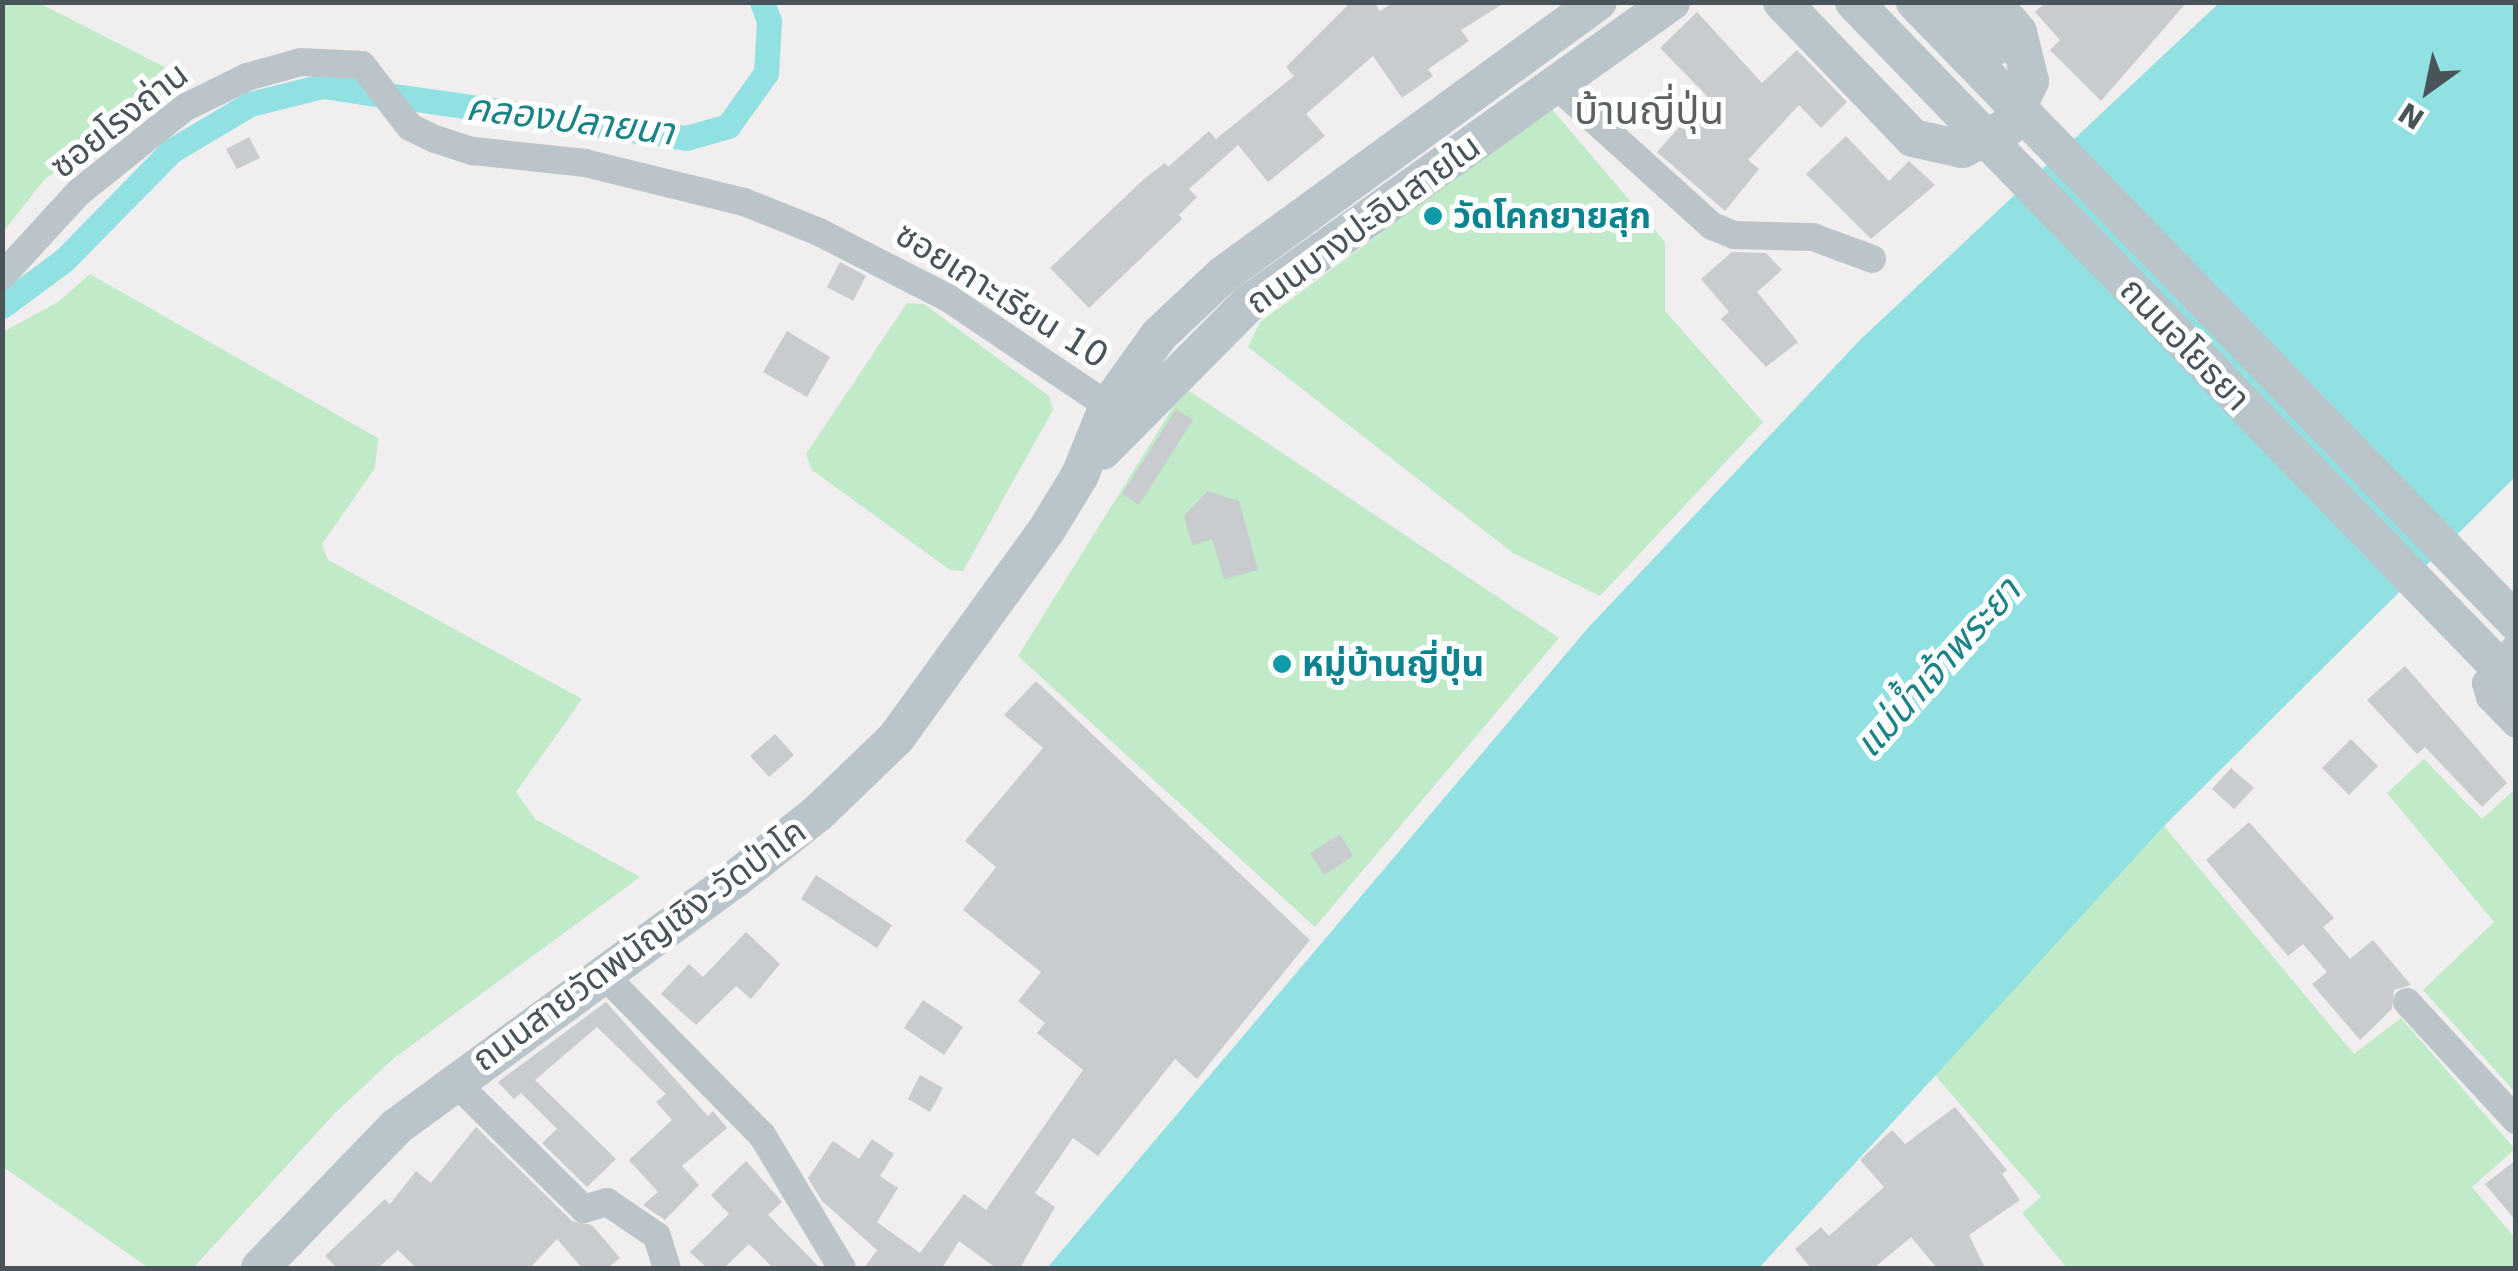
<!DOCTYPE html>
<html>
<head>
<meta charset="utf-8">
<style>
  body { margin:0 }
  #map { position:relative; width:2518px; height:1271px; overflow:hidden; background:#f0eeef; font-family:"DejaVu Sans","Noto Sans Thai",sans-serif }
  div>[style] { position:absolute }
  .green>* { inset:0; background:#c1eac9 }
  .water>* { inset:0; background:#92e1e2 }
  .canal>* { height:25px; margin:-12.5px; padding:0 12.5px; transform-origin:12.5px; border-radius:12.5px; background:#92e1e2 }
  .building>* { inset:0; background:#c8cccf }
  .street>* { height:28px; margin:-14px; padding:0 14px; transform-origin:14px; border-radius:14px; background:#bbc5c9 }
  .secondary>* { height:38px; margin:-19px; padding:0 19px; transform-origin:19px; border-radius:19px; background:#b9c5cb }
  .secondary-bridge>* { height:38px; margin:-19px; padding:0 19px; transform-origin:19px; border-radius:19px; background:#b9c5cb }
  .dots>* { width:28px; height:28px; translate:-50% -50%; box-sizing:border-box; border:5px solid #fff; border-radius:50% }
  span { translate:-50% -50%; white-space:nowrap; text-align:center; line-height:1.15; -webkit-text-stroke:10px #fff; paint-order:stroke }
  .street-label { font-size:35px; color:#485459 }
  .culture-label { font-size:35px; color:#0d838f; font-weight:700 }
  .left { translate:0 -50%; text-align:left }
  .water-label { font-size:38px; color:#1a8385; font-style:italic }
  .quarter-label { font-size:40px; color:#5b6062 }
  .frame { position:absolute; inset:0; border:5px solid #485459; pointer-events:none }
  .north { position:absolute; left:2378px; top:40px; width:100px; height:100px; -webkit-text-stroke:8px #fff; paint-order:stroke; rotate:213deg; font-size:28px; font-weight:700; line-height:40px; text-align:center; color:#485459 }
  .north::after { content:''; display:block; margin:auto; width:35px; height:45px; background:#485459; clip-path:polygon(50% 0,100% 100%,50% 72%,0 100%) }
</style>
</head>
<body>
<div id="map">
  <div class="green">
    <i style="clip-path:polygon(3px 2px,39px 3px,186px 78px,45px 179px,3px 232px)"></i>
    <i style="clip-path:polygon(1551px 108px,1665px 242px,1665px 311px,1763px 422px,1600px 596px,1513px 553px,1248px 347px,1260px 322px)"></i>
    <i style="clip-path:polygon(90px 274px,378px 438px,375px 468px,322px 544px,328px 560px,582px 699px,516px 792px,535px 819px,640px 877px,393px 1059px,334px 1114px,193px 1268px,149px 1268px,3px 1167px,3px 332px,58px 302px)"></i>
    <i style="clip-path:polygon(907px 303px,924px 304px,1049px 396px,1053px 410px,963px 571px,950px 570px,812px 470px,806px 454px)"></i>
    <i style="clip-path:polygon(1185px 388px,1559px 638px,1315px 927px,1018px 656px)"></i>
    <i style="clip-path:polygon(2424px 759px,2482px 819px,2515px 789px,2515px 1092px,2423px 990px,2494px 922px,2387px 793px)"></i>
    <i style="clip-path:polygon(2164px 826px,2354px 1054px,2401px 1018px,2515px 1149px,2472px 1187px,2515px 1238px,2515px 1268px,2067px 1268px,2022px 1213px,2041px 1197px,1933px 1073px)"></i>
  </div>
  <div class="water">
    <i style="clip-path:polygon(2219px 3px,2515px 3px,2515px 477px,2164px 826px,1759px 1268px,1047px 1268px,1587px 629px,1860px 340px)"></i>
  </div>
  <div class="canal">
    <i style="left:395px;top:96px;width:294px;rotate:8.2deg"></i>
    <i style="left:686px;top:138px;width:44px;rotate:-15.9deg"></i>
    <i style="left:728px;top:126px;width:65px;rotate:-54.4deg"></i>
    <i style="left:766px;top:73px;width:52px;rotate:-86.7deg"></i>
    <i style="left:769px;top:21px;width:20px;rotate:-110deg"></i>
    <i style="left:2px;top:306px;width:77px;rotate:-36.6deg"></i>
    <i style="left:64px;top:260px;width:153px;rotate:-45.5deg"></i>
    <i style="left:171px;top:151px;width:92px;rotate:-30.7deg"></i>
    <i style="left:250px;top:104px;width:75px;rotate:-13.9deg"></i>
    <i style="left:323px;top:86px;width:54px;rotate:8.6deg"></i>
  </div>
  <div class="building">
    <i style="clip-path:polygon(1351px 2px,1374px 2px,1380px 11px,1394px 2px,1506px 2px,1461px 30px,1469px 41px,1428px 69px,1433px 76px,1402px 98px,1373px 56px,1306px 114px,1325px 136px,1268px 182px,1238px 145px,1189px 189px,1197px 197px,1179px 215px,1182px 219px,1089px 308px,1050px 268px,1144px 179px,1165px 163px,1168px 167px,1209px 131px,1216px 139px,1294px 76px,1286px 67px)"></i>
    <i style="clip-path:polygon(2046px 2px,2187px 2px,2101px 101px,2050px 50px,2060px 40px,2035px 12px)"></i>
    <i style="clip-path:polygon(1697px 12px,1762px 83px,1797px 50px,1847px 102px,1821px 128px,1799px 105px,1748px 160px,1759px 169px,1725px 211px,1657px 152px,1707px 96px,1660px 48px)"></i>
    <i style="clip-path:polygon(1846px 136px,1889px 181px,1909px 161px,1935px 185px,1871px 239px,1806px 174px)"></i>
    <i style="clip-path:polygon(249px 137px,260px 158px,237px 169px,226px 149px)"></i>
    <i style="clip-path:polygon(1732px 252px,1766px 253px,1782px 270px,1757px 292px,1798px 342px,1766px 367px,1721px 319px,1729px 312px,1701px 279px)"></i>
    <i style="clip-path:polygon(840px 262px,866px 276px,853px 301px,827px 287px)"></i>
    <i style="clip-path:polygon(787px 331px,830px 357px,807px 397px,763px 372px)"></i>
    <i style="clip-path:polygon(1176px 409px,1193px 420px,1139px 505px,1122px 494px)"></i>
    <i style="clip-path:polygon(1208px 491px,1239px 501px,1258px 570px,1224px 579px,1212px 539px,1192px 545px,1184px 516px)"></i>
    <i style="clip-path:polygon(2405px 666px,2507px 783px,2482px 807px,2425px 747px,2417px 754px,2367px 700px)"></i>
    <i style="clip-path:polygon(1036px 681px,1310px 940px,1197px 1079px,1175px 1059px,1098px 1156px,1073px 1138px,1035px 1193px,1055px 1207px,1020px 1268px,996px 1268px,959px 1241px,942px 1268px,864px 1268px,877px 1250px,822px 1201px,808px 1178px,833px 1141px,859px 1159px,872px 1139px,894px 1154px,880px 1176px,898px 1188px,877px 1222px,920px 1253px,964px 1194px,986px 1210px,1083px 1070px,1037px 1033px,1045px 1023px,1018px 1001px,1041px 972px,963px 910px,996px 867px,965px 841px,1043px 748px,1004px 715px)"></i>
    <i style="clip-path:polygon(775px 734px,794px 755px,769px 777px,750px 756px)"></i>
    <i style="clip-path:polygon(2351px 739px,2378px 766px,2349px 795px,2322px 768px)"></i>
    <i style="clip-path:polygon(2231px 768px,2254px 788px,2234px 809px,2212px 789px)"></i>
    <i style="clip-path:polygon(2249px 822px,2334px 918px,2323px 927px,2350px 959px,2373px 940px,2411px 985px,2394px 990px,2392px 1009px,2360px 1040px,2312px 984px,2327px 972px,2303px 944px,2288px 956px,2206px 860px)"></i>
    <i style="clip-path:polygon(1340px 834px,1353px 856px,1324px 875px,1310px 853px)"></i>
    <i style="clip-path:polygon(816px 875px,892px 925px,877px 948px,801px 899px)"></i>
    <i style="clip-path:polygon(746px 932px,780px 964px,751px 999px,736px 986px,696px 1025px,661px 994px,689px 964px,703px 977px)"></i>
    <i style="clip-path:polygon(923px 1000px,963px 1027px,944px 1055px,904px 1028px)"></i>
    <i style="clip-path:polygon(606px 1002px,708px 1116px,713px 1111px,727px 1128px,682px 1166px,699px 1185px,665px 1220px,643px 1205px,658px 1192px,629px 1160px,672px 1120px,656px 1102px,666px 1094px,597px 1027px,535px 1080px,616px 1159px,587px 1187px,542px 1143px,557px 1129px,521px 1093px,514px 1099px,498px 1082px)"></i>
    <i style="clip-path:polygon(920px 1075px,943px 1088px,930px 1112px,908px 1099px)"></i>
    <i style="clip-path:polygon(1955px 1107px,2007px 1170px,2002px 1174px,2020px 1200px,1969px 1235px,1985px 1268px,1937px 1268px,1911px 1237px,1874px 1268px,1811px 1268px,1795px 1249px,1821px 1227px,1829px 1236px,1884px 1187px,1860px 1160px,1892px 1130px,1905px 1144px)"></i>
    <i style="clip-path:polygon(476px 1127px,572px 1221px,592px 1225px,620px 1258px,608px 1268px,582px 1268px,557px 1239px,530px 1268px,416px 1268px,398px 1250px,378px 1268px,337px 1268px,325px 1256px,385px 1199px,390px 1204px,416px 1171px,431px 1183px)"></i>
    <i style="clip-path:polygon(2516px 1160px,2516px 1221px,2485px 1184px)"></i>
    <i style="clip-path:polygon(746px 1161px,782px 1202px,768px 1215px,820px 1268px,773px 1268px,749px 1244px,724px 1268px,707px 1268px,690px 1252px,729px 1214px,711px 1195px)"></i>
  </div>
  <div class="street">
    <i style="left:1557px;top:86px;width:209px;rotate:42.1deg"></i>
    <i style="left:1712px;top:226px;width:24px;rotate:22deg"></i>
    <i style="left:1734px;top:235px;width:79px;rotate:1.5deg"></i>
    <i style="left:1813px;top:237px;width:63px;rotate:20.4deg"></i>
    <i style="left:2px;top:276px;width:113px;rotate:-47.5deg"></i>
    <i style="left:78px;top:193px;width:136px;rotate:-38.7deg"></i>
    <i style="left:184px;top:108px;width:70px;rotate:-26.2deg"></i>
    <i style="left:247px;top:77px;width:56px;rotate:-15.5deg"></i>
    <i style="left:301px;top:62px;width:61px;rotate:2.8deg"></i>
    <i style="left:362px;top:65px;width:78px;rotate:52.3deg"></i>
    <i style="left:410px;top:127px;width:28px;rotate:26deg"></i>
    <i style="left:435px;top:139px;width:40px;rotate:18deg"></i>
    <i style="left:473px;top:151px;width:113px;rotate:6.1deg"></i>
    <i style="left:585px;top:163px;width:164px;rotate:13.8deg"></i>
    <i style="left:744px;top:202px;width:81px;rotate:21.8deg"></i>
    <i style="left:819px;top:232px;width:145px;rotate:27.1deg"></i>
    <i style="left:948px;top:298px;width:193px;rotate:34deg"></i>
    <i style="left:2516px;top:647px;width:47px;rotate:129.8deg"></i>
    <i style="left:2486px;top:683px;width:15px;rotate:74deg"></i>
    <i style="left:2490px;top:697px;width:37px;rotate:46deg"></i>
    <i style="left:602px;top:973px;width:228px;rotate:45.4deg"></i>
    <i style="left:762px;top:1135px;width:155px;rotate:59deg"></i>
    <i style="left:2407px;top:1002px;width:161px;rotate:47.3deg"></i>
    <i style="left:454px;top:1081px;width:182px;rotate:44.6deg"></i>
    <i style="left:584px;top:1209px;width:24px;rotate:-17deg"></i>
    <i style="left:607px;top:1202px;width:60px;rotate:34.2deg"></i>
    <i style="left:657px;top:1236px;width:34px;rotate:73deg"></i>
  </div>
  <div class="secondary">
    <i style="left:1782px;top:2px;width:189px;rotate:46.1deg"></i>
    <i style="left:1913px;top:138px;width:50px;rotate:12.7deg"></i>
    <i style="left:1962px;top:149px;width:51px;rotate:-25.6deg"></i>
    <i style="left:2008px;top:127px;width:51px;rotate:-64.4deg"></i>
    <i style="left:2030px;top:81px;width:50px;rotate:-103.8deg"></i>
    <i style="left:2018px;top:32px;width:40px;rotate:-131deg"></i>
    <i style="left:1961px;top:2px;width:58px;rotate:47.8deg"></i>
    <i style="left:1102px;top:451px;width:207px;rotate:-45.2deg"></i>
    <i style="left:1248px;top:304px;width:520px;rotate:-35.52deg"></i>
    <i style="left:260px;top:1268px;width:196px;rotate:-46deg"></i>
    <i style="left:396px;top:1127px;width:419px;rotate:-36.2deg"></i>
    <i style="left:734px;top:880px;width:107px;rotate:-38.6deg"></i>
    <i style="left:818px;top:813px;width:108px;rotate:-43.9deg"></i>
    <i style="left:896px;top:738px;width:256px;rotate:-54.1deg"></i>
    <i style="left:1046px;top:531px;width:66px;rotate:-58.7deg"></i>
    <i style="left:1080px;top:475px;width:74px;rotate:-67.9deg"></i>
    <i style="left:1108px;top:406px;width:87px;rotate:-54.3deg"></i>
    <i style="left:1159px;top:335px;width:88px;rotate:-43.2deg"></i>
    <i style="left:1223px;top:275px;width:464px;rotate:-36.1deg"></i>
  </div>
  <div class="secondary-bridge">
    <i style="left:1854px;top:2px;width:951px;rotate:45.89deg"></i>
    <i style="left:1915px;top:2px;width:863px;rotate:45.89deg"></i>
  </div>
  <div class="dots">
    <i style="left:1433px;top:216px;background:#0f9aa8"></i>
    <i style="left:1282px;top:664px;background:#0f9aa8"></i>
  </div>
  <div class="street-label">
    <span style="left:119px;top:120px;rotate:-38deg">ซอยโรงถ่าน</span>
    <span style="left:1363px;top:224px;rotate:-36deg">ถนนบางปะอินสายใน</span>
    <span style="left:1002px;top:295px;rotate:32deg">ซอยเกาะเรียน 10</span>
    <span style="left:2185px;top:344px;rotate:46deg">ถนนอโยธยา</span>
    <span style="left:639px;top:945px;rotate:-36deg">ถนนสายวัดพนัญเชิง-วัดป่าโค</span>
  </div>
  <div class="culture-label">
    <span class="left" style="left:1453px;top:216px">วัดโคกยายสุก</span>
    <span class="left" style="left:1302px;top:664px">หมู่บ้านญี่ปุ่น</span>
  </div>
  <div class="water-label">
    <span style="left:570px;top:120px;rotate:7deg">คลองปลายนา</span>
    <span style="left:1938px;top:668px;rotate:-48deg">แม่น้ำเจ้าพระยา</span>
  </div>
  <div class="quarter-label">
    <span style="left:1649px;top:110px">บ้านญี่ปุ่น</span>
  </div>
  <div class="frame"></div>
  <div class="north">N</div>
</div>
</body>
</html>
